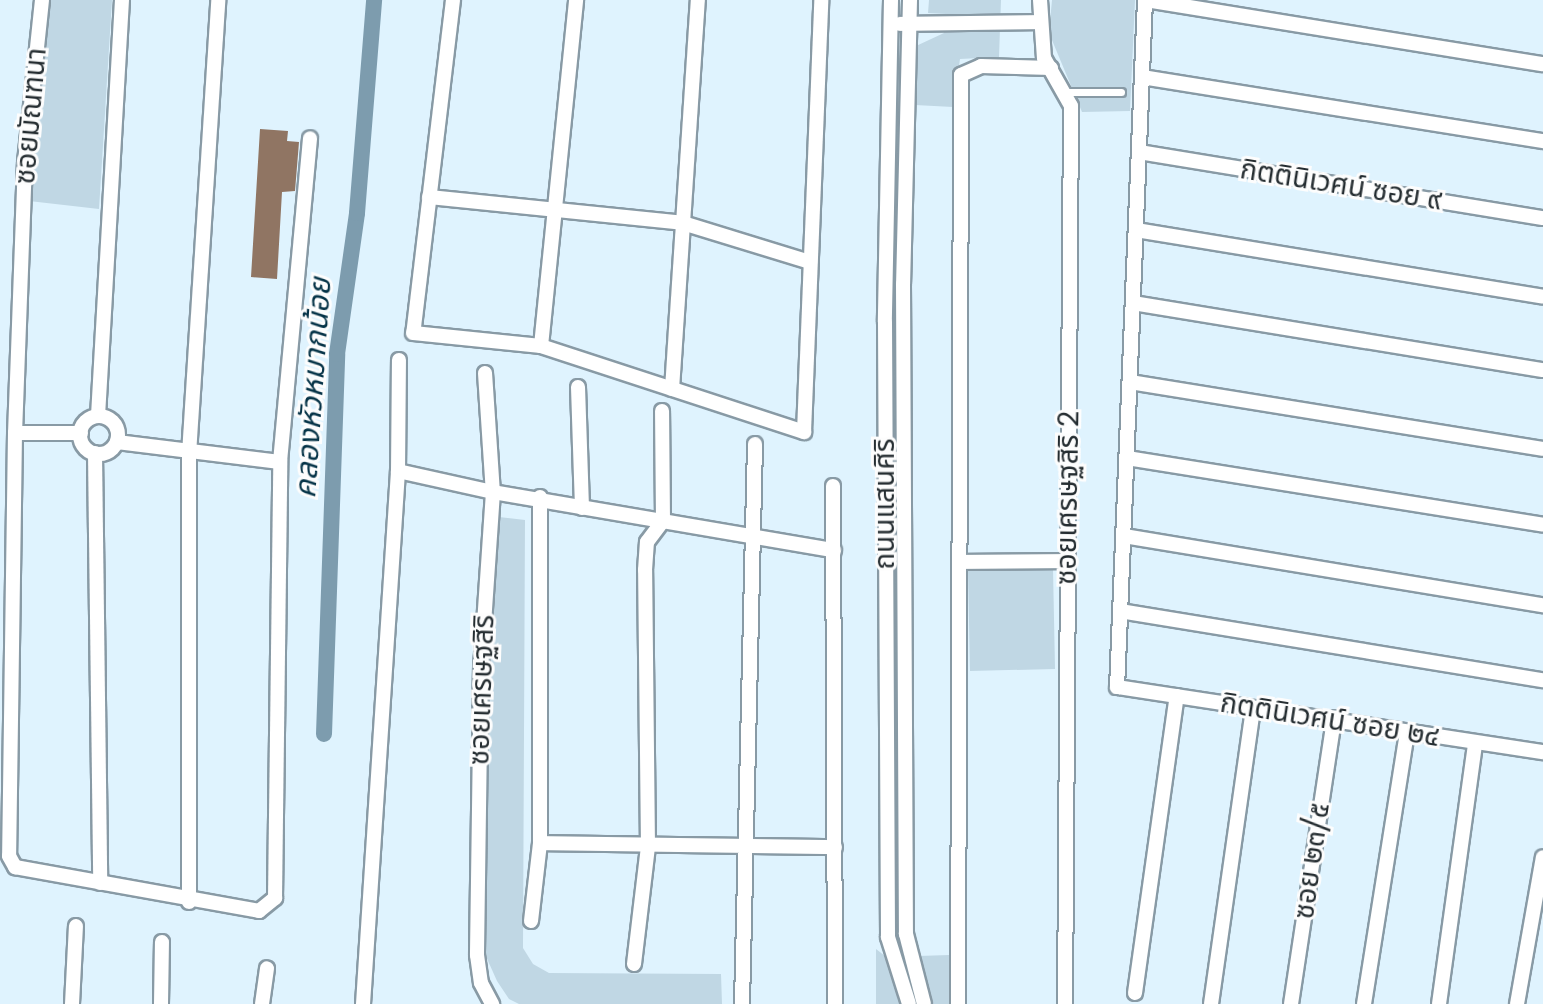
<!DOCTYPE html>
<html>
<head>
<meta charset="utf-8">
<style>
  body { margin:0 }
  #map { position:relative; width:1543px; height:1004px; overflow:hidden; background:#dff3fe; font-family:Poppins,"Noto Sans Thai",sans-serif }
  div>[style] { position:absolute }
  .green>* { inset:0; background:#c0d7e4 }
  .canal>* { height:16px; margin:-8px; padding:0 8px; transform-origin:8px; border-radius:8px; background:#7d9cae }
  .building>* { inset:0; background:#907563 }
  .roads { filter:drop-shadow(2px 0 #889aa5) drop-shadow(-2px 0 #889aa5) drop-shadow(0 2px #889aa5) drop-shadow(0 -2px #889aa5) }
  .lane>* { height:7px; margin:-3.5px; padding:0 3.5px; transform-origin:3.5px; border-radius:3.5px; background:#fff }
  .street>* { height:14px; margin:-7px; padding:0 7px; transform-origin:7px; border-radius:7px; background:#fff }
  .street>.ring { margin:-7px; padding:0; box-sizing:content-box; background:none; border:14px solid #fff; border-radius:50% }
  span { translate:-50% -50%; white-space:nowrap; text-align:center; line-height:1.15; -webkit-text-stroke:6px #fdfdfd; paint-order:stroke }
  .street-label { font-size:28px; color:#252d31 }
  .water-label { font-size:30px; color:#053347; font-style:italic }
</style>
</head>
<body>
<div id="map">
  <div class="green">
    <i style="clip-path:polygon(45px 0,112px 0,99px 209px,29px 201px)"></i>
    <i style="clip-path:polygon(929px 0,1001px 0,999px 57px,960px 59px,953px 107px,915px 105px,916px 46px,944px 33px,946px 14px,928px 13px)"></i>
    <i style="clip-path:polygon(1052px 0,1135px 0,1130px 111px,1082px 112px,1049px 33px)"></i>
    <i style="clip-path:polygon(490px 516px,525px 520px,523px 948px,533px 964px,549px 973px,721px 974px,722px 1004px,519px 1004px,509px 999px,497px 981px,484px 952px)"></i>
    <i style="clip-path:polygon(1053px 569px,1055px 669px,970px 671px,968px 571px)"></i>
    <i style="clip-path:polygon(876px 949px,885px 956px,900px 1004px,876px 1004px)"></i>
    <i style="clip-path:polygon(949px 955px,952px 1004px,933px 1004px,918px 956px)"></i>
  </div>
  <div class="canal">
    <i style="left:324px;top:734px;width:380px;rotate:-88deg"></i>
    <i style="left:337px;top:354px;width:142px;rotate:-81.9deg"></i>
    <i style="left:357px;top:213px;width:214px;rotate:-85.4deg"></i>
  </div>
  <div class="building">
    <i style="clip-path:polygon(260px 129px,288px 131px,287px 141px,299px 142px,295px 191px,282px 192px,277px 279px,251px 277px)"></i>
  </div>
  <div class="roads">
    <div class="lane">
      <i style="left:1064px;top:92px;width:57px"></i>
    </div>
    <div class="street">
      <i style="left:42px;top:0;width:162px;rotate:96deg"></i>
      <i style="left:25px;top:161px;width:272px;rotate:92.1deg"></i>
      <i style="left:15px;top:433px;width:423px;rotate:90.8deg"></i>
      <i style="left:9px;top:856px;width:13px;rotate:61deg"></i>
      <i style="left:15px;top:867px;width:248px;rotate:10.2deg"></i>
      <i style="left:259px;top:911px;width:21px;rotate:-39deg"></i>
      <i style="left:275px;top:898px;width:436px;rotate:-89.3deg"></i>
      <i style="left:280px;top:462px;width:325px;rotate:-84.7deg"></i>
      <i style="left:453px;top:0;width:335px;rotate:96.8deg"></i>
      <i style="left:413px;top:333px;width:129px;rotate:5.8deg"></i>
      <i style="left:541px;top:346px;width:277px;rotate:18.1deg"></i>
      <i style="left:804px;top:432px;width:432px;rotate:-87.7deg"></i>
      <i style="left:891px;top:0;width:322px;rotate:91.1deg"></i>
      <i style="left:885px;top:322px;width:615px;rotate:89.72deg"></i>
      <i style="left:888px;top:937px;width:70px;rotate:72.6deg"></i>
      <i style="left:910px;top:0;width:284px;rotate:91.4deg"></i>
      <i style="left:903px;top:284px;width:650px;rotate:89.74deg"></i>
      <i style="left:906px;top:934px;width:72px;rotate:75.6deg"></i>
      <i style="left:1040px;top:0;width:58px;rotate:86.1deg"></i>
      <i style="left:1044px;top:58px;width:55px;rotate:60.6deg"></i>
      <i style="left:1071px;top:106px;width:898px;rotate:90.38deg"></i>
      <i style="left:1145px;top:0;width:688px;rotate:92.33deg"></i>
      <i style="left:1117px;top:687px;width:431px;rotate:8.7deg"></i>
      <i style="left:1146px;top:0;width:402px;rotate:9.2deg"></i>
      <i style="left:900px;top:24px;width:139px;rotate:-0.8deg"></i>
      <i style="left:1142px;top:77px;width:406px;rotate:9.1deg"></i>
      <i style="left:1139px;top:152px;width:409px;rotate:9.3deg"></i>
      <i style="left:429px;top:197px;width:255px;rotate:5.8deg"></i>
      <i style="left:683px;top:223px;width:133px;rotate:17.1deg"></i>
      <i style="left:1136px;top:230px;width:412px;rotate:9.3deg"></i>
      <i style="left:1133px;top:303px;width:415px;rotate:9.3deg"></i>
      <i style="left:541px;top:346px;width:348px;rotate:-84.2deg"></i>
      <i style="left:485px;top:373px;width:119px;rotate:86.2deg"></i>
      <i style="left:493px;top:492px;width:174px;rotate:93.9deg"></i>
      <i style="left:481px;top:666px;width:289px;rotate:90.8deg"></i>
      <i style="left:477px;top:955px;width:28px;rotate:82deg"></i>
      <i style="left:481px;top:983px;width:24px;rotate:62deg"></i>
      <i style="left:1130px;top:382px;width:418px;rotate:9.2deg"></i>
      <i style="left:578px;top:387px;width:121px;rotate:88.1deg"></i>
      <i style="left:672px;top:389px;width:390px;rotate:-86.2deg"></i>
      <i style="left:98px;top:416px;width:417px;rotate:-86.7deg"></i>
      <i class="ring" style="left:80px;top:416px;width:24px;height:24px"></i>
      <i style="left:15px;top:433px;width:66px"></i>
      <i style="left:117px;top:442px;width:164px;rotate:7deg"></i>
      <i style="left:95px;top:453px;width:430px;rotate:89.3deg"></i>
      <i style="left:1127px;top:458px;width:421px;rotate:9.1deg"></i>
      <i style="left:398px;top:471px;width:97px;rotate:12.5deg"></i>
      <i style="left:493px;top:492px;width:346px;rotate:9.7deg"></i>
      <i style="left:833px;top:486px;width:518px;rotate:89.78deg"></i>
      <i style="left:1124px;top:536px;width:425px;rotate:9.4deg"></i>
      <i style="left:960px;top:562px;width:107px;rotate:-0.5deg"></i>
      <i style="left:1120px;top:611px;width:429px;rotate:9.3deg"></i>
      <i style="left:540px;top:843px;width:295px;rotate:0.8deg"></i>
      <i style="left:189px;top:902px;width:448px;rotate:-90deg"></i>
      <i style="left:189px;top:454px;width:455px;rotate:-86.3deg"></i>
      <i style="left:531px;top:921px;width:79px;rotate:-83.4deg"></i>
      <i style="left:540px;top:843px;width:346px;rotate:-90deg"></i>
      <i style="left:634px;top:964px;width:118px;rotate:-83.2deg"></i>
      <i style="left:648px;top:847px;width:277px;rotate:-90.6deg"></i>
      <i style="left:645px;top:570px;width:28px;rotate:-86deg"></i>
      <i style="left:647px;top:542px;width:26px;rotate:-53deg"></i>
      <i style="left:663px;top:521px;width:110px;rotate:-90.5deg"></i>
      <i style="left:1135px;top:993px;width:300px;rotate:-82deg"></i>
      <i style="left:72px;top:1004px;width:78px;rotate:-87.1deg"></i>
      <i style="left:161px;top:1004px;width:62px;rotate:-89.1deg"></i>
      <i style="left:262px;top:1004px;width:36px;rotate:-82deg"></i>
      <i style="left:363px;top:1004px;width:534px;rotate:-86.24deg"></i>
      <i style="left:398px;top:471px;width:111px;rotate:-89.5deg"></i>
      <i style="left:742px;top:1004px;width:560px;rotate:-88.67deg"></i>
      <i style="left:958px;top:1004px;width:929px;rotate:-89.81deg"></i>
      <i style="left:961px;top:75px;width:22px;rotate:-24deg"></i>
      <i style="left:981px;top:66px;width:70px;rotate:1.6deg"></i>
      <i style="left:1211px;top:1004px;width:299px;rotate:-81.9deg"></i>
      <i style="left:1291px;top:1004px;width:289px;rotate:-81.4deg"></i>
      <i style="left:1364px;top:1004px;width:275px;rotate:-81deg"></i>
      <i style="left:1439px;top:1004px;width:263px;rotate:-82.1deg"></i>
      <i style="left:1517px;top:1004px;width:149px;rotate:-80deg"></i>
    </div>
  </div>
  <div class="street-label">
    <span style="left:31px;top:116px;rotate:-85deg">ซอยมัณฑนา</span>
    <span style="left:1341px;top:185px;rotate:9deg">กิตตินิเวศน์ ซอย ๙</span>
    <span style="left:1068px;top:498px;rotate:-89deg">ซอยเศรษฐสิริ 2</span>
    <span style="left:885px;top:504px;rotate:-90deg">ถนนแสนศิริ</span>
    <span style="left:482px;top:690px;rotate:-88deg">ซอยเศรษฐสิริ</span>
    <span style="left:1330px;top:720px;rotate:9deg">กิตตินิเวศน์ ซอย ๒๔</span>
    <span style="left:1312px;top:861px;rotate:-82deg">ซอย ๒๓/๕</span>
  </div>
  <div class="water-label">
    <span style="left:313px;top:388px;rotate:-86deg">คลองหัวหมากน้อย</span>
  </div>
</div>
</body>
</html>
